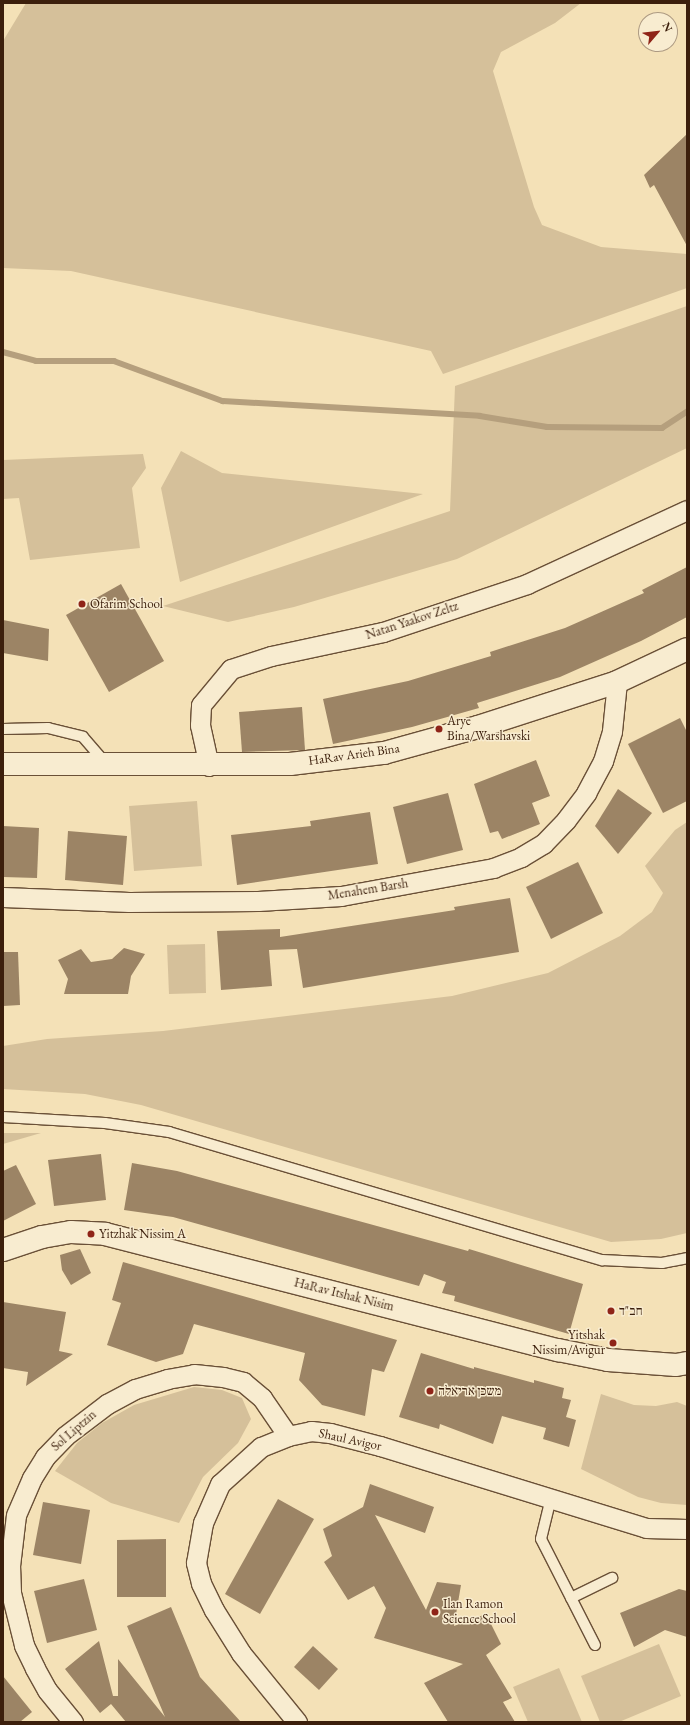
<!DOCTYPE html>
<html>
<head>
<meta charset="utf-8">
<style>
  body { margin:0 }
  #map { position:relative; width:690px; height:1725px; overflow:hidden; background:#f4e1b7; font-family:"EB Garamond","Frank Ruhl Libre",serif }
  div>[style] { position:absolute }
  .green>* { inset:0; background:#d5c09a }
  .stream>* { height:5.5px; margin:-2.75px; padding:0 2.75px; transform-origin:2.75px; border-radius:2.75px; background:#b59f7d }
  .building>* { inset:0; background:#9c8465 }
  .roads { filter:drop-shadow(1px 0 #6a5037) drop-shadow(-1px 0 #6a5037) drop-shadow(0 1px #6a5037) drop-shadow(0 -1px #6a5037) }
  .lane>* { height:10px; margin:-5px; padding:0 5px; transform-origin:5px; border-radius:5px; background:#f8ecd0 }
  .street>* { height:19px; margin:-9.5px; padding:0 9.5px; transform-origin:9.5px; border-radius:9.5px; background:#f8ecd0 }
  .secondary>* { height:22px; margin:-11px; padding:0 11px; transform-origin:11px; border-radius:11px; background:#f8ecd0 }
  .dots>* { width:11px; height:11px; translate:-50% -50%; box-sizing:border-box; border:2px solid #f8ecd0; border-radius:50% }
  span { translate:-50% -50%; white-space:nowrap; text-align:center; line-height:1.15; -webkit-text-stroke:3px #f8ecd0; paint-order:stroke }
  .poi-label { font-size:13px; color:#3c1f0c }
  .left { translate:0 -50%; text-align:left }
  .right { translate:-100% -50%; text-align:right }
  .street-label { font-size:13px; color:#3c1f0c }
  .frame { position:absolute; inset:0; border:4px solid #3c1f0c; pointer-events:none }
  .north { position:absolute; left:638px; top:12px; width:40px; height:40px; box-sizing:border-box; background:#f8ecd0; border:1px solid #ad9a82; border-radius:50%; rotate:62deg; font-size:11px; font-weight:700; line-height:16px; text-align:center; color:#3c1f0c }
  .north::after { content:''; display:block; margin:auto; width:14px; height:18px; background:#8f2418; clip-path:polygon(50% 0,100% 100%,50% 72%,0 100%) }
</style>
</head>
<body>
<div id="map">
  <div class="green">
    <i style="clip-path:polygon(26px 3px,581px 3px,555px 23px,501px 52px,493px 71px,534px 207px,542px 225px,601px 247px,687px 254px,687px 288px,443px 374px,431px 351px,71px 271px,3px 268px,3px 41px)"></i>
    <i style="clip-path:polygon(687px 306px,687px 448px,457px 559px,294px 607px,228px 622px,163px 606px,450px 511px,455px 386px)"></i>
    <i style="clip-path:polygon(181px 451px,222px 473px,423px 494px,180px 582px,161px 488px)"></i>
    <i style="clip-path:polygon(143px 454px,146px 468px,132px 488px,140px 548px,30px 560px,19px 498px,3px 499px,3px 460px)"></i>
    <i style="clip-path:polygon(197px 801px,202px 866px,134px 871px,129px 806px)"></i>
    <i style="clip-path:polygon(687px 822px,687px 1233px,661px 1239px,611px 1242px,141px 1105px,85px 1094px,3px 1089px,3px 1046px,47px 1039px,163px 1031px,452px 996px,548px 973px,620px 936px,652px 912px,663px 893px,645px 866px,675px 830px)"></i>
    <i style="clip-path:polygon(205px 944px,206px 993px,169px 994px,167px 945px)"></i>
    <i style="clip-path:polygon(3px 1133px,41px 1133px,3px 1144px)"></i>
    <i style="clip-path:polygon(194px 1387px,222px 1390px,242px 1398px,251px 1419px,238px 1443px,203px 1477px,179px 1523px,111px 1503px,55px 1471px,77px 1443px,102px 1423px,134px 1405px)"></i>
    <i style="clip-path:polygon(601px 1394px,634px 1405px,656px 1406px,677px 1402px,687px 1406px,687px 1505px,661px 1503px,638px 1497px,581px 1469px)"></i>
    <i style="clip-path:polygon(659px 1644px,681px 1696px,619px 1722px,600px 1722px,581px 1676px)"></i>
    <i style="clip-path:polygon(559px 1668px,582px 1722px,528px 1722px,513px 1687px)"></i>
  </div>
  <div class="stream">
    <i style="left:3px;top:352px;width:34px;rotate:15deg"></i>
    <i style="left:36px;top:361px;width:78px"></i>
    <i style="left:114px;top:361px;width:116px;rotate:20.2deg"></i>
    <i style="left:223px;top:401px;width:257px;rotate:3.3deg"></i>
    <i style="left:480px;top:416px;width:68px;rotate:9.3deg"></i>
    <i style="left:547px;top:427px;width:115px;rotate:0.5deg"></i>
    <i style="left:662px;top:428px;width:30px;rotate:-33deg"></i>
  </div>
  <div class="building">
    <i style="clip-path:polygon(687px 134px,687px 246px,654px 185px,650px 188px,644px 175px)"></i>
    <i style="clip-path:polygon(687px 567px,687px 617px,641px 641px,560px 677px,477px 703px,479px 708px,412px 727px,333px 744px,323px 699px,408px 681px,491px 656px,490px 652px,565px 628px,644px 593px,642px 590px)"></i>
    <i style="clip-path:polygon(121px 584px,164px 661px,109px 692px,66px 615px)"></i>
    <i style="clip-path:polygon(3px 620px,49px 629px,48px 661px,3px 653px)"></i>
    <i style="clip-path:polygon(302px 707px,305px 750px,242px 752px,239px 712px)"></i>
    <i style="clip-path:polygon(680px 718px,687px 732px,687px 801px,663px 813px,628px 744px)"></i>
    <i style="clip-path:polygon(536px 760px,550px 796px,532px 803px,540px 824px,502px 839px,498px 831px,490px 833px,474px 784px)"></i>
    <i style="clip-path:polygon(618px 789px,652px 813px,618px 854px,595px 826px)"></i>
    <i style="clip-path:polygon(448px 793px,463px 850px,407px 864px,393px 807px)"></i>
    <i style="clip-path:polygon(370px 812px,378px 864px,237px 885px,231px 835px,311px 826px,310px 821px)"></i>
    <i style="clip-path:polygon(3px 826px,39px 828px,37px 878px,3px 877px)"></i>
    <i style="clip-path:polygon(68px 831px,127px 836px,123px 885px,65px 880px)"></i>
    <i style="clip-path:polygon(578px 862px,603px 913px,551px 939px,526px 887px)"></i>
    <i style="clip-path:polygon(510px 898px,519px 952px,303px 988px,297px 949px,269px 950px,272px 986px,221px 990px,217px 931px,280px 929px,280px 937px,455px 910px,454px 907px)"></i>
    <i style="clip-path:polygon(124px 948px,145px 954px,131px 976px,128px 994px,64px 994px,68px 979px,58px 960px,81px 949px,91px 962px,112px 959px)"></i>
    <i style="clip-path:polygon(3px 952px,18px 952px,20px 1005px,3px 1006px)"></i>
    <i style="clip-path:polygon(101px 1154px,106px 1200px,54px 1206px,48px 1160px)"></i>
    <i style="clip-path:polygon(132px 1163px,177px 1171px,468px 1251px,469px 1249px,583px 1284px,569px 1334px,454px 1301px,455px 1296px,442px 1293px,446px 1282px,424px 1274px,419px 1286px,173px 1217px,124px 1210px)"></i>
    <i style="clip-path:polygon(16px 1165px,36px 1204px,3px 1221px,3px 1171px)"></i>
    <i style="clip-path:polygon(80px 1249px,91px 1273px,71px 1285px,62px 1270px,60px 1255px)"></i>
    <i style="clip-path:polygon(123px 1262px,397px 1340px,384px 1372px,372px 1369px,365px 1416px,322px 1405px,299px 1380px,305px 1353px,194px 1324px,183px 1354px,156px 1362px,107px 1345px,121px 1303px,112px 1300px)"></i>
    <i style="clip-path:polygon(3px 1302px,66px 1312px,59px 1351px,73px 1354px,26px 1386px,28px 1372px,3px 1368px)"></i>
    <i style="clip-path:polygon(421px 1353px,474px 1369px,474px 1367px,534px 1383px,534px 1380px,564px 1388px,562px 1398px,571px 1400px,566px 1417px,576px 1420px,569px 1447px,543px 1439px,546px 1428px,502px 1416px,493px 1444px,440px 1424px,439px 1429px,399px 1417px)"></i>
    <i style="clip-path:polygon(370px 1484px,434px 1507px,425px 1533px,375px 1515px,426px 1610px,437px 1582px,461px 1585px,454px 1626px,486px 1614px,501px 1644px,486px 1655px,512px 1698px,503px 1702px,515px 1722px,448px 1722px,424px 1683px,463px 1664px,374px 1638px,386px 1608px,374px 1586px,348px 1600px,324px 1562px,332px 1556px,323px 1529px,363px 1507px)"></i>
    <i style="clip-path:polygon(278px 1499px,314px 1519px,260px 1614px,225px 1594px)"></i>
    <i style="clip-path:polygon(43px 1502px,90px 1510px,81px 1564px,33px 1555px)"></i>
    <i style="clip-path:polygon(166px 1539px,166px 1597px,117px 1597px,117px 1540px)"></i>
    <i style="clip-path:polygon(84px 1579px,97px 1630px,47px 1643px,34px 1591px)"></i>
    <i style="clip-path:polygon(679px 1589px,687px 1591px,687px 1637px,665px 1630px,634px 1647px,620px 1613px)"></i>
    <i style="clip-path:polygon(171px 1607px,200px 1677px,241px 1722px,126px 1722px,111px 1704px,100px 1713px,65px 1669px,99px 1641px,113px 1696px,118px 1696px,118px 1659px,165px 1717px,127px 1626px)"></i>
    <i style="clip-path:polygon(313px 1646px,338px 1669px,319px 1690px,294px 1667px)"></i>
    <i style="clip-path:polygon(3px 1676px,32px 1712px,20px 1722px,3px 1722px)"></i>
  </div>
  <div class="roads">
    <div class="lane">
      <i style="left:3px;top:729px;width:45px;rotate:-1.3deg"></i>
      <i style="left:48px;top:728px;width:36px;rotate:14deg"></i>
      <i style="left:83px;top:737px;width:33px;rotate:49deg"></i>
      <i style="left:3px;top:1117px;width:102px;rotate:3.4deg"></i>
      <i style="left:105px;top:1123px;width:65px;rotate:8deg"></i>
      <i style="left:169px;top:1132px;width:452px;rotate:16.5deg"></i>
      <i style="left:602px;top:1260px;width:60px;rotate:2.9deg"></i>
      <i style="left:662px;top:1263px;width:25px;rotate:-11deg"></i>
      <i style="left:551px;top:1498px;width:42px;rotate:103.7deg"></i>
      <i style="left:541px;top:1539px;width:119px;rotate:63deg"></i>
      <i style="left:571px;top:1598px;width:46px;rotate:-26deg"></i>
    </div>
    <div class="street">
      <i style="left:209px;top:766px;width:42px;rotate:-102.4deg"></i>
      <i style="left:200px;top:725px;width:20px;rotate:-87deg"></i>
      <i style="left:201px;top:705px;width:47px;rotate:-50.2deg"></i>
      <i style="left:231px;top:669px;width:42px;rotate:-18deg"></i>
      <i style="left:271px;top:656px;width:115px;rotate:-12.1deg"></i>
      <i style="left:383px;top:632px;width:152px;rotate:-18.4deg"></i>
      <i style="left:527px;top:584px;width:176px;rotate:-24.8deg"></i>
      <i style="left:3px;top:897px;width:126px;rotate:2.3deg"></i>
      <i style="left:129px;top:902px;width:129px;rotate:-0.4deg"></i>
      <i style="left:258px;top:901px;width:83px;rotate:-3.4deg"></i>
      <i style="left:341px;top:896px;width:155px;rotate:-10.4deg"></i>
      <i style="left:493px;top:868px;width:30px;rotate:-21deg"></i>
      <i style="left:521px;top:857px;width:26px;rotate:-31deg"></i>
      <i style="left:543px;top:844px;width:33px;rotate:-46deg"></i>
      <i style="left:566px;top:820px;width:34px;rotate:-53deg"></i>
      <i style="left:586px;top:793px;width:36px;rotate:-62deg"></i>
      <i style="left:603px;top:761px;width:31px;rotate:-73deg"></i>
      <i style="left:612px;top:731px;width:49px;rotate:-84.2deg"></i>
      <i style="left:73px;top:1722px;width:41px;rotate:-129.1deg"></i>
      <i style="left:47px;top:1690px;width:25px;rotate:-119deg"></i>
      <i style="left:35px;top:1668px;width:25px;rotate:-116deg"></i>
      <i style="left:24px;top:1645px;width:54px;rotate:-104deg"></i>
      <i style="left:11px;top:1593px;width:27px;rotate:-92deg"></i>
      <i style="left:10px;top:1566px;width:51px;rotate:-83.3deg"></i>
      <i style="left:16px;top:1515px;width:40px;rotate:-66.6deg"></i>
      <i style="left:32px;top:1478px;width:25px;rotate:-58deg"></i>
      <i style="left:45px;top:1457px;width:29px;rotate:-46deg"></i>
      <i style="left:65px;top:1436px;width:53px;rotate:-37.3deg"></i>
      <i style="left:107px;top:1404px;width:32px;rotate:-28deg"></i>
      <i style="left:135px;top:1389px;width:34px;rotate:-17deg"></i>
      <i style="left:167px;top:1379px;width:27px;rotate:-10deg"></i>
      <i style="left:194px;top:1374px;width:29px;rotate:6deg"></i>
      <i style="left:223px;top:1377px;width:21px;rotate:14deg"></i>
      <i style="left:243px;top:1382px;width:25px;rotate:40deg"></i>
      <i style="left:262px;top:1398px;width:46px;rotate:55.6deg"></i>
      <i style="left:297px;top:1722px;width:89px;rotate:-129.1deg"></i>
      <i style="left:241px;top:1653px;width:51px;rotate:-122.1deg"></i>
      <i style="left:214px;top:1610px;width:30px;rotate:-116deg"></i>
      <i style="left:201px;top:1583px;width:21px;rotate:-104deg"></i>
      <i style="left:196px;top:1563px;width:41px;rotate:-80.1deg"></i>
      <i style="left:203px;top:1523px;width:43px;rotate:-66.4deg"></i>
      <i style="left:220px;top:1484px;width:55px;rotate:-42.1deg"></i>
      <i style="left:261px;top:1447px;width:29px;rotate:-22deg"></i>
      <i style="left:288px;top:1436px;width:24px;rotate:-12deg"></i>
      <i style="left:311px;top:1431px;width:19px;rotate:6deg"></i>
      <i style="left:330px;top:1433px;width:52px;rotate:14.6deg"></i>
      <i style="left:380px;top:1446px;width:278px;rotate:17.1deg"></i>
      <i style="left:646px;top:1528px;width:41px;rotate:1.4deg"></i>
    </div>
    <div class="secondary">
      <i style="left:3px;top:764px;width:287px"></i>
      <i style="left:290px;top:764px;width:95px;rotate:-6.7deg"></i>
      <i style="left:384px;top:753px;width:98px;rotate:-15.5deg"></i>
      <i style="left:478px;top:727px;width:146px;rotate:-17.9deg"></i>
      <i style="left:617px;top:682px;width:77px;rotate:-25.2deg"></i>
      <i style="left:3px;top:1250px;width:41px;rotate:-18.4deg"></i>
      <i style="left:42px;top:1237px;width:29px;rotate:-10deg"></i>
      <i style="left:71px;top:1232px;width:34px;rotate:3deg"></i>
      <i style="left:105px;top:1234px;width:468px;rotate:14.4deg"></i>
      <i style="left:558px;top:1350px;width:51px;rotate:11.3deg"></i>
      <i style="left:608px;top:1360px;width:68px;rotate:4.2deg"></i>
      <i style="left:676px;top:1365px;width:11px;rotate:-10deg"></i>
    </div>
  </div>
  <div class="dots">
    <i style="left:82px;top:604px;background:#8f2418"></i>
    <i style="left:439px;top:729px;background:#8f2418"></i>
    <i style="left:91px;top:1234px;background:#8f2418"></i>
    <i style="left:611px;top:1311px;background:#8f2418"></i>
    <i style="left:613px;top:1343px;background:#8f2418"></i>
    <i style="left:430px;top:1391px;background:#8f2418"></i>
    <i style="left:435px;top:1612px;background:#8f2418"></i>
  </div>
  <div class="poi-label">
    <span class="left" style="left:90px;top:604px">Ofarim School</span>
    <span class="left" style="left:447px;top:729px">Arye<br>Bina/Warshavski</span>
    <span class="left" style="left:99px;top:1234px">Yitzhak Nissim A</span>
    <span class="left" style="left:619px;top:1311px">חב"ד</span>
    <span class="right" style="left:605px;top:1343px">Yitshak<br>Nissim/Avigur</span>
    <span class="left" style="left:438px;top:1391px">משכן אריאלה</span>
    <span class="left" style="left:443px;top:1612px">Ilan Ramon<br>Science School</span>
  </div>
  <div class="street-label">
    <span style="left:412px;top:621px;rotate:-18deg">Natan Yaakov Zeltz</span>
    <span style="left:354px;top:755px;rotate:-8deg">HaRav Arieh Bina</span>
    <span style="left:368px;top:890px;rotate:-9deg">Menahem Barsh</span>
    <span style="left:344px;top:1295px;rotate:14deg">HaRav Itshak Nisim</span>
    <span style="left:74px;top:1431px;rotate:-41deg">Sol Liptzin</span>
    <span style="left:350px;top:1440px;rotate:12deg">Shaul Avigor</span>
  </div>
  <div class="frame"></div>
  <div class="north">N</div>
</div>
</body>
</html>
